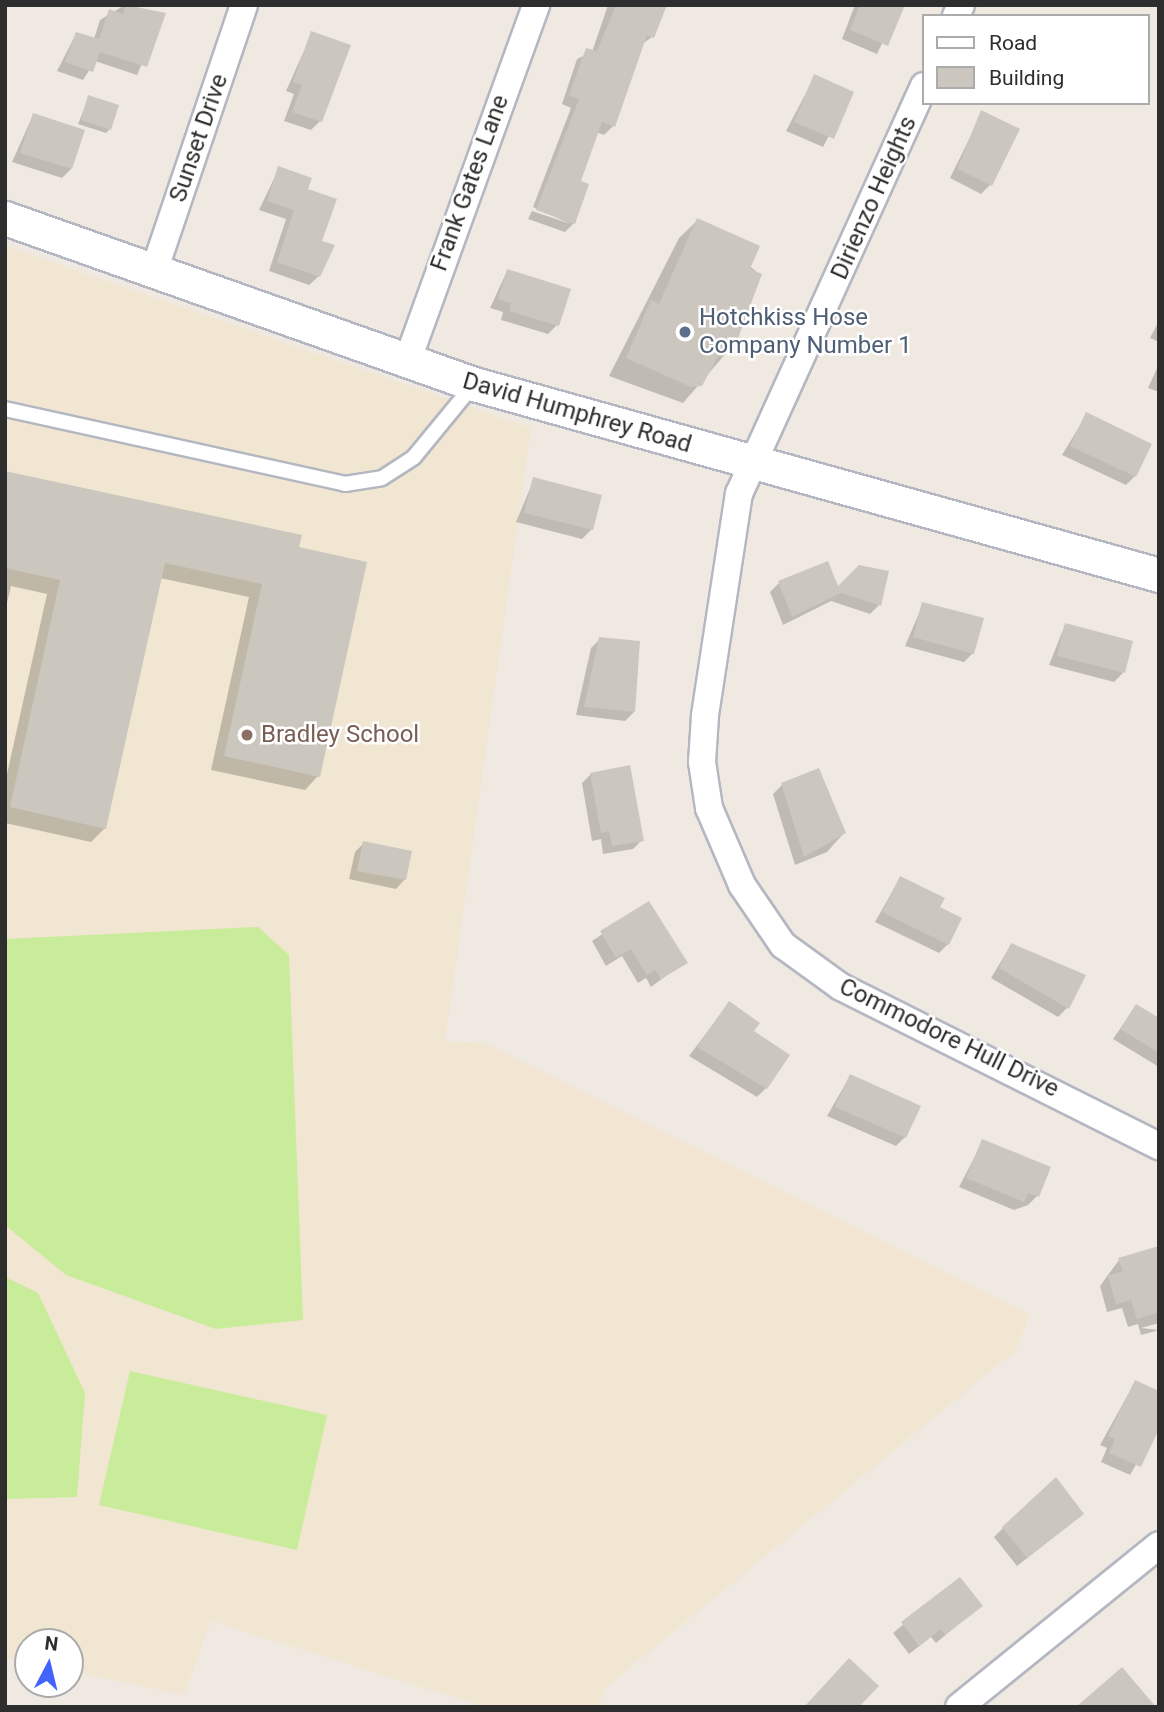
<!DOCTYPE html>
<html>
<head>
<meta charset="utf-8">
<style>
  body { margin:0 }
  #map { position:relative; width:1164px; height:1712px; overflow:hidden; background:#efe9e1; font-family:Roboto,sans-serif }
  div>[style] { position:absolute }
  .education>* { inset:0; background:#f0e6d1 }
  .pitch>* { inset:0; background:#c9ec9a }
  .shadow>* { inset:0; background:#0003 }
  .building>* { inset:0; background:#cbc7bf }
  .roads { filter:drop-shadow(2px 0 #b4b7c1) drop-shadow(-2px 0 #b4b7c1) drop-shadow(0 2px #b4b7c1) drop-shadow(0 -2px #b4b7c1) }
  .service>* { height:14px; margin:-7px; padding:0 7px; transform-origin:7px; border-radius:7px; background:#fff }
  .minor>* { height:26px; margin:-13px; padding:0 13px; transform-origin:13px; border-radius:13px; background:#fff }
  .tertiary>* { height:33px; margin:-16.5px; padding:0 16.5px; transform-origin:16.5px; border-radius:16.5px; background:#fff }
  .dots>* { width:19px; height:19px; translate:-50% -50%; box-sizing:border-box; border:4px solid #fff; border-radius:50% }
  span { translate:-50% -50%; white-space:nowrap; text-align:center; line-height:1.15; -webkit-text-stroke:5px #fff; paint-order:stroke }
  .street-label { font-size:24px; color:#2e2e2e }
  .service-label { font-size:24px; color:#4e5e75 }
  .left { translate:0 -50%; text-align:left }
  .education-label { font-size:24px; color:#785e54 }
  .frame { position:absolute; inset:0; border:7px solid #2e2e2e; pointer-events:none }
  .legend { position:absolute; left:922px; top:14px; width:228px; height:91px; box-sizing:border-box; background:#fff; border:2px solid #ababab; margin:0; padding:9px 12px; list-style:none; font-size:21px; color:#2e2e2e }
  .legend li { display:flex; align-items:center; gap:14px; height:35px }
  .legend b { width:35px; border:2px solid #ababab }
  .north { position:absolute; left:14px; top:1628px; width:70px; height:70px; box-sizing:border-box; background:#fff; border:2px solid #ababab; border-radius:50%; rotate:7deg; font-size:19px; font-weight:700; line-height:28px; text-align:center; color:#2e2e2e }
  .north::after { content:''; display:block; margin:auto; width:24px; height:32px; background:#4264fb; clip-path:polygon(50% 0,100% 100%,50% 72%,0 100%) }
</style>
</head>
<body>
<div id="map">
  <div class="education">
    <i style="clip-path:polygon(5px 246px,531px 428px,445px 1041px,485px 1043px,1030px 1315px,1015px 1351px,606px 1687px,597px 1707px,485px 1707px,211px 1621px,184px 1695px,70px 1671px,70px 1642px,28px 1642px,28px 1662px,5px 1657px)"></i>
  </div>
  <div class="pitch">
    <i style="clip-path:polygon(258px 927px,289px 955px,303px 1320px,216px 1329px,66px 1275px,5px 1225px,5px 939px)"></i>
    <i style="clip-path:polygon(5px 1277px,38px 1293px,85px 1393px,77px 1497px,5px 1499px)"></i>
    <i style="clip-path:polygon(130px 1371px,327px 1415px,297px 1550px,99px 1505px)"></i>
  </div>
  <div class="shadow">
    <i style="clip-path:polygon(125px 5px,163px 14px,137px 75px,95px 61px,83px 80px,57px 71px,76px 34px,94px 39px,100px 20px)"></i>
    <i style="clip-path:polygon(608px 5px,665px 5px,652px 37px,641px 45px,613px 126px,604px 135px,596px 132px,579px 182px,574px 223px,565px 232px,528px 219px,532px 211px,571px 224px,533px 207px,571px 108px,562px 104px,577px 59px,592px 52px)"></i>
    <i style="clip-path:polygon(855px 5px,900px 5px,877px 54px,842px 39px)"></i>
    <i style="clip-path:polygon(312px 33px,320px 121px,311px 130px,284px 121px,294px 94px,286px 91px)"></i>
    <i style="clip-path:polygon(815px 76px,852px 92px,823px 147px,786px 131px)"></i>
    <i style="clip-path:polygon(89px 97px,110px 129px,106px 133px,78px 124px)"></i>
    <i style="clip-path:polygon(982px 113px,990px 185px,981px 194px,950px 178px)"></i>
    <i style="clip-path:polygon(33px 115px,71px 169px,62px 178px,12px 162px)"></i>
    <i style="clip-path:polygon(279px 168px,306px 190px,320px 242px,319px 276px,309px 285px,269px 271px,286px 219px,259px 210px)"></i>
    <i style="clip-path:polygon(698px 220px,760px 275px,735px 343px,683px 403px,609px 376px,679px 238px)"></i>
    <i style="clip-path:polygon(507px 271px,557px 325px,548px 334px,501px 320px,503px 312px,490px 308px)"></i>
    <i style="clip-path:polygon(1159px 321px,1159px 342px,1150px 338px)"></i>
    <i style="clip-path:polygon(1159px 364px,1159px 392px,1148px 388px)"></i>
    <i style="clip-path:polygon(1087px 414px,1135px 476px,1126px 485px,1062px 455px)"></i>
    <i style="clip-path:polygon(5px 472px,297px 549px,318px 776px,305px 790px,211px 770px,249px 597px,160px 578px,105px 828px,91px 842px,5px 823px,5px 783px,47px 594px,11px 586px,5px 611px)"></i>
    <i style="clip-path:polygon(534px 479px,592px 529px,582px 539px,516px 522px)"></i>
    <i style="clip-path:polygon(779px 583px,837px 589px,879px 605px,870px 614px,831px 601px,783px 625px,770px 592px)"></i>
    <i style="clip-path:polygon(923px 604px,973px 653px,964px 662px,905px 646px)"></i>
    <i style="clip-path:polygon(1065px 625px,1123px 673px,1114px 682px,1049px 665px)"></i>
    <i style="clip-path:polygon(600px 639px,634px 712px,625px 721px,576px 715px,591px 648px)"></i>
    <i style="clip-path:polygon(591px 774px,642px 840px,633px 849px,603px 854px,601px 839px,592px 841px,582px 783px)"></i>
    <i style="clip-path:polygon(782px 785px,844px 833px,827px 852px,795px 865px,773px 794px)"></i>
    <i style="clip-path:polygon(364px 843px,405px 879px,396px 889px,349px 879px,355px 852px)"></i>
    <i style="clip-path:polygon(900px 878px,938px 908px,948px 944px,939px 953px,875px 922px)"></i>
    <i style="clip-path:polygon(649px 903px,685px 962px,651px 987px,646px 978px,638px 983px,622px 956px,606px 966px,592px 941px)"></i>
    <i style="clip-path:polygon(1011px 945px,1067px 1008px,1058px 1017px,991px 978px)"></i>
    <i style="clip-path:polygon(729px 1003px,752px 1031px,766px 1088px,757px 1097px,689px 1056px)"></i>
    <i style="clip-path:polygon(1136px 1006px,1159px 1019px,1159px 1067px,1113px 1039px)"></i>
    <i style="clip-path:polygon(850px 1076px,905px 1137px,896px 1146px,827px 1116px)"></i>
    <i style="clip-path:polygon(983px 1141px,1037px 1196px,1028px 1205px,1014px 1210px,959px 1187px)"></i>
    <i style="clip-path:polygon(1159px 1255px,1159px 1323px,1141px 1328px,1159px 1330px,1141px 1335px,1138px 1324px,1128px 1327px,1122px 1308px,1107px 1312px,1100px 1286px,1119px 1260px)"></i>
    <i style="clip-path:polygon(1135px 1382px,1159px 1425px,1130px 1475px,1101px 1462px,1107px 1448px,1100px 1445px)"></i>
    <i style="clip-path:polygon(1073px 1522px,1017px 1566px,994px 1537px,1003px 1528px)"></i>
    <i style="clip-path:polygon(959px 1579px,980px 1606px,936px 1643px,931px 1637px,909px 1654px,893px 1633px)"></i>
  </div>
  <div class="building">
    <i style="clip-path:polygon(126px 5px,166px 13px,147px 67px,100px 52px,93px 72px,65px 62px,76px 32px,99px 39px,109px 9px,123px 14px)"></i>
    <i style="clip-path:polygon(616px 5px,667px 5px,654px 38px,647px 35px,615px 127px,602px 122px,581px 181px,589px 184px,575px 224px,536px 210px,579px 99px,569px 95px,586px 48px,597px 51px)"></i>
    <i style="clip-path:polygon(860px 5px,905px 5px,888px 46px,850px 30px)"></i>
    <i style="clip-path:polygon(311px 31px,351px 45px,322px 122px,292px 112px,302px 85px,293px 82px)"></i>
    <i style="clip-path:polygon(814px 74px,854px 92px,834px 139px,794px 122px)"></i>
    <i style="clip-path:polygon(88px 95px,119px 105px,111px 130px,81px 120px)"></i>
    <i style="clip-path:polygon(981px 110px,1020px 129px,992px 186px,957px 169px)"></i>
    <i style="clip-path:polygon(33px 113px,85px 130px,72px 169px,20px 153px)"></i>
    <i style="clip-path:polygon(278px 166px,312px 178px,308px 189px,337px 199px,322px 241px,335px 245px,320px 277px,277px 262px,294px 210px,267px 201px)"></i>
    <i style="clip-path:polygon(697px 218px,760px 246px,750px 269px,762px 274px,736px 344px,727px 340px,702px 386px,691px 387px,626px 358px,651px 300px,659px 304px)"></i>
    <i style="clip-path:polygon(507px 269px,571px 289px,559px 326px,509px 311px,511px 303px,498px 299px)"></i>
    <i style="clip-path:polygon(1086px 412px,1152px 444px,1136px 477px,1070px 446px)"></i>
    <i style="clip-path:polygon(5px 471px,302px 535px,299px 547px,367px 562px,320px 777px,224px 756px,262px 584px,165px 563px,106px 829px,10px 807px,60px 580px,5px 568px)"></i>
    <i style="clip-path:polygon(533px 477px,602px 495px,593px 530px,524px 513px)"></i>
    <i style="clip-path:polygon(828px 561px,838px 586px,859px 565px,889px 571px,881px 606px,841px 593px,792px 617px,778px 581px)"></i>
    <i style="clip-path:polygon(922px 602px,984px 618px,974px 654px,913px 637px)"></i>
    <i style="clip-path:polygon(1065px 623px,1133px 641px,1125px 673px,1057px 656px)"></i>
    <i style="clip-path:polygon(599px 637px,640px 641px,635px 712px,584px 707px)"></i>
    <i style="clip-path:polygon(630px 765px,644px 841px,612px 846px,609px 831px,601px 833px,590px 773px)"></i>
    <i style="clip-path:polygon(819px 768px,846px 833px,804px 857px,781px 783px)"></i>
    <i style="clip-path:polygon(363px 841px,412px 851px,406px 880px,357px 871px)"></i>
    <i style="clip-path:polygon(900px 876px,945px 898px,940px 907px,962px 918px,949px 945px,882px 912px)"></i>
    <i style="clip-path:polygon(649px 901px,688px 963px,661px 979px,655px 970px,647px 975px,631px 949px,616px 958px,600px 931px)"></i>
    <i style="clip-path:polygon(1011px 943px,1086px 975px,1069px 1009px,999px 968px)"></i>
    <i style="clip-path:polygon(729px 1001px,760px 1023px,754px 1031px,790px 1055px,767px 1089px,697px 1047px)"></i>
    <i style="clip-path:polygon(1136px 1004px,1159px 1018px,1159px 1053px,1120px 1029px)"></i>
    <i style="clip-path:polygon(850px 1074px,921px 1106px,906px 1138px,835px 1107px)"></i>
    <i style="clip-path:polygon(982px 1139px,1051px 1167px,1039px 1197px,1028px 1193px,1024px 1202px,966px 1178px)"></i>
    <i style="clip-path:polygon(1159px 1246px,1159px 1312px,1137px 1319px,1131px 1300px,1116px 1304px,1108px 1276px,1123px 1271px,1118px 1258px)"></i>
    <i style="clip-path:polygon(1135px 1380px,1159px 1391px,1159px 1429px,1141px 1467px,1109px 1453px,1115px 1439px,1108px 1436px)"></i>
    <i style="clip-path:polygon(1056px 1477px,1084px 1514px,1027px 1558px,1002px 1527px)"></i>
    <i style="clip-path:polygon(960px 1577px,983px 1606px,945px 1635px,941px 1629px,919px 1646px,901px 1622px)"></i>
    <i style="clip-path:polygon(849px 1658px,879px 1686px,859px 1707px,804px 1707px)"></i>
    <i style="clip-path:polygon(1122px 1667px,1156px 1707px,1076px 1707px)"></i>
  </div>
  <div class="roads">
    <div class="service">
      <i style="left:5px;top:409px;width:348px;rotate:12.4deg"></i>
      <i style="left:345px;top:484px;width:37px;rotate:-9deg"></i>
      <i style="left:382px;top:478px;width:38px;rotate:-33deg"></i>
      <i style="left:414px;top:457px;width:94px;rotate:-50.6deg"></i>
    </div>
    <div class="minor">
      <i style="left:956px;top:16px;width:12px;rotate:-66deg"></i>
      <i style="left:924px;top:86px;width:447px;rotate:114.4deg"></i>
      <i style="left:739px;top:493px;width:226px;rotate:98.7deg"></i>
      <i style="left:705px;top:716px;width:46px;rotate:93.7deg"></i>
      <i style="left:702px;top:762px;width:47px;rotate:81.3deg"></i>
      <i style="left:709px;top:808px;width:84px;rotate:66.8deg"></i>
      <i style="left:742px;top:885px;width:73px;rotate:55.7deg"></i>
      <i style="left:783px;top:945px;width:72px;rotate:35.9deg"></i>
      <i style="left:841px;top:987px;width:356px;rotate:26.6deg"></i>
      <i style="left:154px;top:271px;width:281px;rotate:-71.3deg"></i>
      <i style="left:407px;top:362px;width:380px;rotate:-70.1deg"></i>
      <i style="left:959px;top:1707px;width:257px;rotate:-39deg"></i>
    </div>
    <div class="tertiary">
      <i style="left:5px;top:218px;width:498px;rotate:19.5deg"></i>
      <i style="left:474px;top:384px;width:711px;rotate:15.58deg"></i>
    </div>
  </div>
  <div class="dots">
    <i style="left:685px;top:332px;background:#5c6f8a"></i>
    <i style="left:247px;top:735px;background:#8d6e63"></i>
  </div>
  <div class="street-label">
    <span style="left:199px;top:138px;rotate:-71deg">Sunset Drive</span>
    <span style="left:470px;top:183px;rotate:-70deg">Frank Gates Lane</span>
    <span style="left:874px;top:198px;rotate:-66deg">Dirienzo Heights</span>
    <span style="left:577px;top:413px;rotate:16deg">David Humphrey Road</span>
    <span style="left:949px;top:1038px;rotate:26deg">Commodore Hull Drive</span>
  </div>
  <div class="service-label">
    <span class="left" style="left:699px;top:332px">Hotchkiss Hose<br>Company Number 1</span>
  </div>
  <div class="education-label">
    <span class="left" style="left:261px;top:735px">Bradley School</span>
  </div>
  <div class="frame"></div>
  <ul class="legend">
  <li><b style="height:9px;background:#fff"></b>Road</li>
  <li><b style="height:19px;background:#cbc7bf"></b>Building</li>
  </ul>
  <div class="north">N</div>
</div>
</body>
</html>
